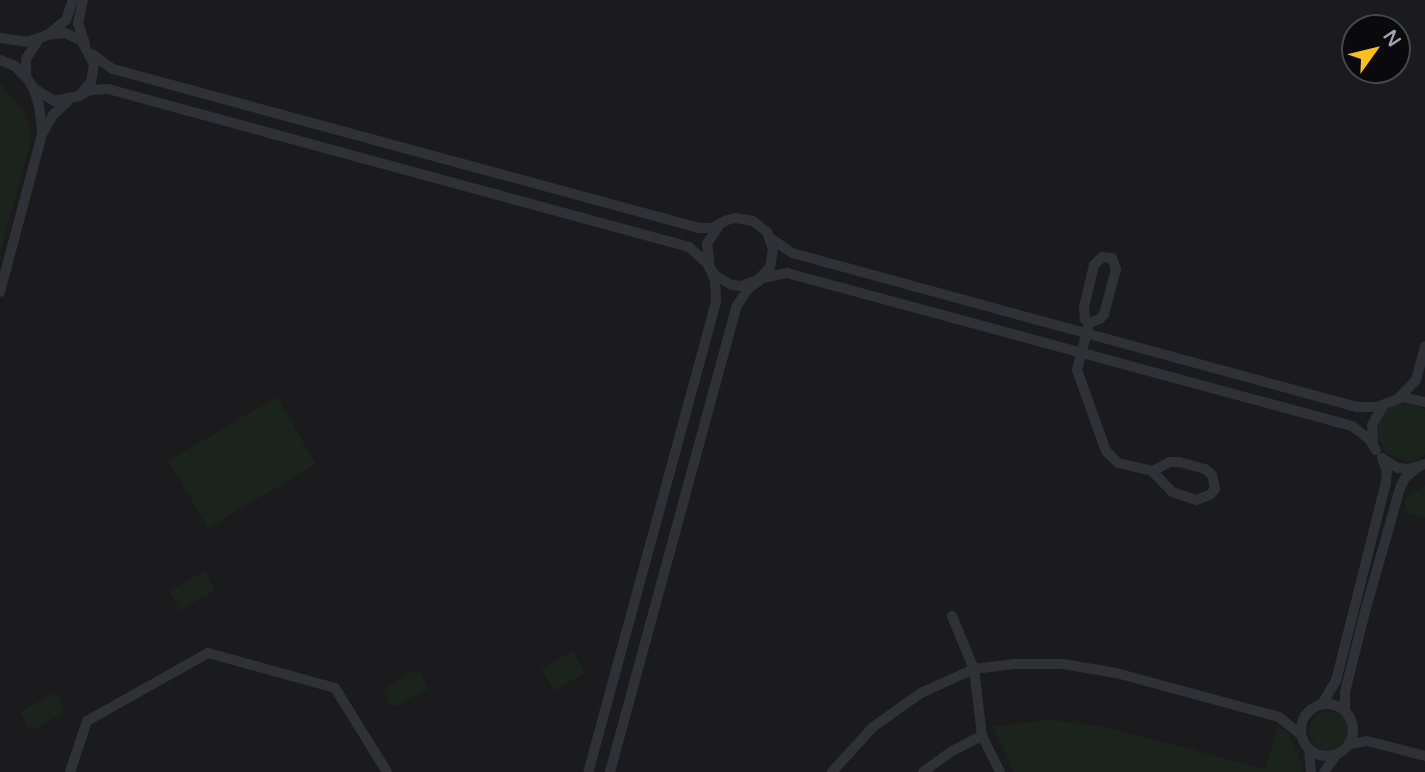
<!DOCTYPE html>
<html>
<head>
<meta charset="utf-8">
<style>
  body { margin:0 }
  #map { position:relative; width:1425px; height:772px; overflow:hidden; background:#0f0f11; font-family:"Varela Round",sans-serif }
  div>[style] { position:absolute }
  .built>* { inset:0; background:#1b1b1e }
  .green>* { inset:0; background:#1b231d }
  .round { border-radius:50% }
  .street>* { height:10px; margin:-5px; padding:0 5px; transform-origin:5px; border-radius:5px; background:#303136 }
  .street>.ring { margin:-5px; padding:0; box-sizing:content-box; background:none; border:10px solid #303136; border-radius:50% }
  span { translate:-50% -50%; white-space:nowrap; text-align:center; line-height:1.15; -webkit-text-stroke:7px #0a0a0c; paint-order:stroke }
  .north { position:absolute; left:1341px; top:14px; width:70px; height:70px; box-sizing:border-box; background:#0a0a0c; border:2px solid #46484f; border-radius:50%; rotate:56deg; font-size:19px; font-weight:700; line-height:28px; text-align:center; color:#9fa4b3 }
  .north::after { content:''; display:block; margin:auto; width:24px; height:32px; background:#fdc01b; clip-path:polygon(50% 0,100% 100%,50% 72%,0 100%) }
</style>
</head>
<body>
<div id="map">
  <div class="built">
    <i style="clip-path:polygon(evenodd,0 0,1425px 0,1425px 772px,0 772px,0 0,1355px 28px,1397px 28px,1397px 70px,1355px 70px,1355px 28px)"></i>
  </div>
  <div class="green">
    <i style="clip-path:polygon(0 83px,23px 110px,31px 130px,31px 141px,0 252px)"></i>
    <i style="clip-path:polygon(277px 397px,316px 464px,208px 528px,168px 461px)"></i>
    <i style="clip-path:polygon(1411px 402px,1425px 409px,1425px 455px,1413px 461px,1403px 461px,1386px 453px,1378px 437px,1377px 427px,1385px 411px,1393px 405px)"></i>
    <i style="clip-path:polygon(1425px 486px,1425px 518px,1404px 512px,1407px 496px)"></i>
    <i style="clip-path:polygon(205px 571px,215px 591px,180px 610px,169px 591px)"></i>
    <i style="clip-path:polygon(573px 651px,585px 673px,554px 691px,541px 669px)"></i>
    <i style="clip-path:polygon(418px 669px,429px 689px,393px 708px,383px 689px)"></i>
    <i style="clip-path:polygon(55px 692px,65px 712px,30px 731px,20px 712px)"></i>
    <i class="round" style="left:1309px;top:711px;width:40px;height:40px"></i>
    <i style="clip-path:polygon(1049px 720px,1105px 727px,1265px 769px,1278px 727px,1287px 732px,1304px 767px,1302px 772px,1014px 772px,993px 727px)"></i>
  </div>
  <div class="street">
    <i style="left:83px;top:0;width:24px;rotate:102deg"></i>
    <i style="left:78px;top:23px;width:21px;rotate:71deg"></i>
    <i style="left:50px;top:33px;width:21px;rotate:-39deg"></i>
    <i style="left:66px;top:20px;width:21px;rotate:-71deg"></i>
    <i style="left:0;top:38px;width:27px;rotate:8deg"></i>
    <i style="left:27px;top:42px;width:21px;rotate:-19deg"></i>
    <i style="left:47px;top:35px;width:18px;rotate:-6deg"></i>
    <i style="left:65px;top:33px;width:17px;rotate:24deg"></i>
    <i style="left:81px;top:40px;width:27px;rotate:62deg"></i>
    <i style="left:94px;top:64px;width:18px;rotate:99deg"></i>
    <i style="left:91px;top:82px;width:18px;rotate:131deg"></i>
    <i style="left:79px;top:96px;width:25px;rotate:169deg"></i>
    <i style="left:54px;top:101px;width:25px;rotate:-148deg"></i>
    <i style="left:33px;top:88px;width:14px;rotate:-120deg"></i>
    <i style="left:26px;top:76px;width:17px;rotate:-90deg"></i>
    <i style="left:26px;top:59px;width:24px;rotate:-57deg"></i>
    <i style="left:92px;top:54px;width:26px;rotate:36deg"></i>
    <i style="left:113px;top:69px;width:607px;rotate:15.18deg"></i>
    <i style="left:699px;top:228px;width:13px"></i>
    <i style="left:712px;top:228px;width:17px;rotate:-28deg"></i>
    <i style="left:727px;top:220px;width:9px;rotate:-13deg"></i>
    <i style="left:736px;top:218px;width:17px;rotate:10deg"></i>
    <i style="left:753px;top:221px;width:18px;rotate:38deg"></i>
    <i style="left:767px;top:232px;width:18px;rotate:71deg"></i>
    <i style="left:773px;top:249px;width:18px;rotate:99deg"></i>
    <i style="left:770px;top:267px;width:18px;rotate:133deg"></i>
    <i style="left:758px;top:280px;width:18px;rotate:161deg"></i>
    <i style="left:741px;top:286px;width:9px;rotate:-174deg"></i>
    <i style="left:732px;top:285px;width:18px;rotate:-151deg"></i>
    <i style="left:716px;top:276px;width:10px;rotate:-127deg"></i>
    <i style="left:710px;top:268px;width:24px;rotate:-97deg"></i>
    <i style="left:707px;top:244px;width:24px;rotate:-57deg"></i>
    <i style="left:0;top:60px;width:16px;rotate:22deg"></i>
    <i style="left:15px;top:66px;width:18px;rotate:47deg"></i>
    <i style="left:34px;top:90px;width:16px;rotate:72deg"></i>
    <i style="left:39px;top:105px;width:25px;rotate:83deg"></i>
    <i style="left:79px;top:96px;width:13px;rotate:-27deg"></i>
    <i style="left:91px;top:90px;width:17px;rotate:-3deg"></i>
    <i style="left:108px;top:89px;width:602px;rotate:15.21deg"></i>
    <i style="left:689px;top:247px;width:24px;rotate:42deg"></i>
    <i style="left:707px;top:263px;width:19px;rotate:65deg"></i>
    <i style="left:715px;top:280px;width:22px;rotate:87deg"></i>
    <i style="left:716px;top:302px;width:487px;rotate:105.2deg"></i>
    <i style="left:772px;top:239px;width:24px;rotate:35deg"></i>
    <i style="left:792px;top:253px;width:586px;rotate:15.25deg"></i>
    <i style="left:1357px;top:407px;width:20px"></i>
    <i style="left:1377px;top:407px;width:28px;rotate:-21deg"></i>
    <i style="left:1403px;top:397px;width:23px;rotate:13deg"></i>
    <i style="left:0;top:292px;width:163px;rotate:-75.1deg"></i>
    <i style="left:42px;top:134px;width:22px;rotate:-60deg"></i>
    <i style="left:53px;top:115px;width:21px;rotate:-43deg"></i>
    <i style="left:1089px;top:323px;width:6px;rotate:-135deg"></i>
    <i style="left:1085px;top:319px;width:12px;rotate:-95deg"></i>
    <i style="left:1084px;top:307px;width:43px;rotate:-76.6deg"></i>
    <i style="left:1094px;top:265px;width:11px;rotate:-45deg"></i>
    <i style="left:1102px;top:257px;width:10px;rotate:6deg"></i>
    <i style="left:1112px;top:258px;width:12px;rotate:70deg"></i>
    <i style="left:1116px;top:269px;width:47px;rotate:104.9deg"></i>
    <i style="left:1104px;top:314px;width:6px;rotate:129deg"></i>
    <i style="left:1100px;top:319px;width:12px;rotate:160deg"></i>
    <i style="left:1089px;top:323px;width:49px;rotate:104.3deg"></i>
    <i style="left:1077px;top:370px;width:86px;rotate:70.3deg"></i>
    <i style="left:1106px;top:451px;width:17px;rotate:45deg"></i>
    <i style="left:1118px;top:463px;width:35px;rotate:13deg"></i>
    <i style="left:1152px;top:471px;width:29px;rotate:46deg"></i>
    <i style="left:1172px;top:492px;width:26px;rotate:18deg"></i>
    <i style="left:1197px;top:500px;width:15px;rotate:-23deg"></i>
    <i style="left:1211px;top:494px;width:6px;rotate:-51deg"></i>
    <i style="left:1215px;top:489px;width:14px;rotate:-102deg"></i>
    <i style="left:1212px;top:475px;width:9px;rotate:-139deg"></i>
    <i style="left:1205px;top:469px;width:27px;rotate:-165deg"></i>
    <i style="left:1179px;top:462px;width:9px;rotate:180deg"></i>
    <i style="left:1170px;top:462px;width:20px;rotate:153deg"></i>
    <i style="left:1400px;top:397px;width:23px;rotate:-47deg"></i>
    <i style="left:1416px;top:380px;width:35px;rotate:-75deg"></i>
    <i style="left:1373px;top:443px;width:18px;rotate:-93deg"></i>
    <i style="left:1372px;top:425px;width:22px;rotate:-60deg"></i>
    <i style="left:1383px;top:459px;width:17px;rotate:31deg"></i>
    <i style="left:1398px;top:468px;width:10px;rotate:6deg"></i>
    <i style="left:1408px;top:469px;width:18px;rotate:-16deg"></i>
    <i style="left:952px;top:616px;width:57px;rotate:67.5deg"></i>
    <i style="left:974px;top:669px;width:67px;rotate:83.2deg"></i>
    <i style="left:982px;top:736px;width:40px;rotate:63.4deg"></i>
    <i class="ring" style="left:1301px;top:704px;width:42px;height:42px"></i>
    <i style="left:1322px;top:704px;width:27px;rotate:-59deg"></i>
    <i style="left:1336px;top:681px;width:205px;rotate:-75.9deg"></i>
    <i style="left:1386px;top:482px;width:11px;rotate:-85deg"></i>
    <i style="left:1387px;top:471px;width:14px;rotate:-111deg"></i>
    <i style="left:1345px;top:711px;width:19px;rotate:-90deg"></i>
    <i style="left:1345px;top:692px;width:82px;rotate:-76deg"></i>
    <i style="left:1365px;top:612px;width:129px;rotate:-74.2deg"></i>
    <i style="left:1400px;top:488px;width:11px;rotate:-63deg"></i>
    <i style="left:1405px;top:478px;width:17px;rotate:-40deg"></i>
    <i style="left:1349px;top:744px;width:18px;rotate:-9deg"></i>
    <i style="left:1367px;top:741px;width:60px;rotate:14.5deg"></i>
    <i style="left:1309px;top:749px;width:23px;rotate:85deg"></i>
    <i style="left:70px;top:772px;width:54px;rotate:-71.6deg"></i>
    <i style="left:87px;top:721px;width:139px;rotate:-29.3deg"></i>
    <i style="left:208px;top:653px;width:132px;rotate:15.4deg"></i>
    <i style="left:335px;top:688px;width:99px;rotate:58.2deg"></i>
    <i style="left:610px;top:772px;width:482px;rotate:-74.8deg"></i>
    <i style="left:736px;top:307px;width:23px;rotate:-56deg"></i>
    <i style="left:749px;top:288px;width:17px;rotate:-36deg"></i>
    <i style="left:763px;top:278px;width:25px;rotate:-12deg"></i>
    <i style="left:787px;top:273px;width:585px;rotate:15.15deg"></i>
    <i style="left:1352px;top:426px;width:21px;rotate:37deg"></i>
    <i style="left:1369px;top:439px;width:13px;rotate:58deg"></i>
    <i style="left:832px;top:772px;width:61px;rotate:-47.7deg"></i>
    <i style="left:873px;top:727px;width:59px;rotate:-35.3deg"></i>
    <i style="left:921px;top:693px;width:58px;rotate:-24.4deg"></i>
    <i style="left:974px;top:669px;width:41px;rotate:-7deg"></i>
    <i style="left:1015px;top:664px;width:48px"></i>
    <i style="left:1063px;top:664px;width:54px;rotate:9.6deg"></i>
    <i style="left:1116px;top:673px;width:169px;rotate:15.1deg"></i>
    <i style="left:1279px;top:717px;width:28px;rotate:39deg"></i>
    <i style="left:923px;top:772px;width:36px;rotate:-36deg"></i>
    <i style="left:952px;top:751px;width:34px;rotate:-27deg"></i>
    <i style="left:1324px;top:772px;width:21px;rotate:-55deg"></i>
  </div>
  <div class="north">N</div>
</div>
</body>
</html>
